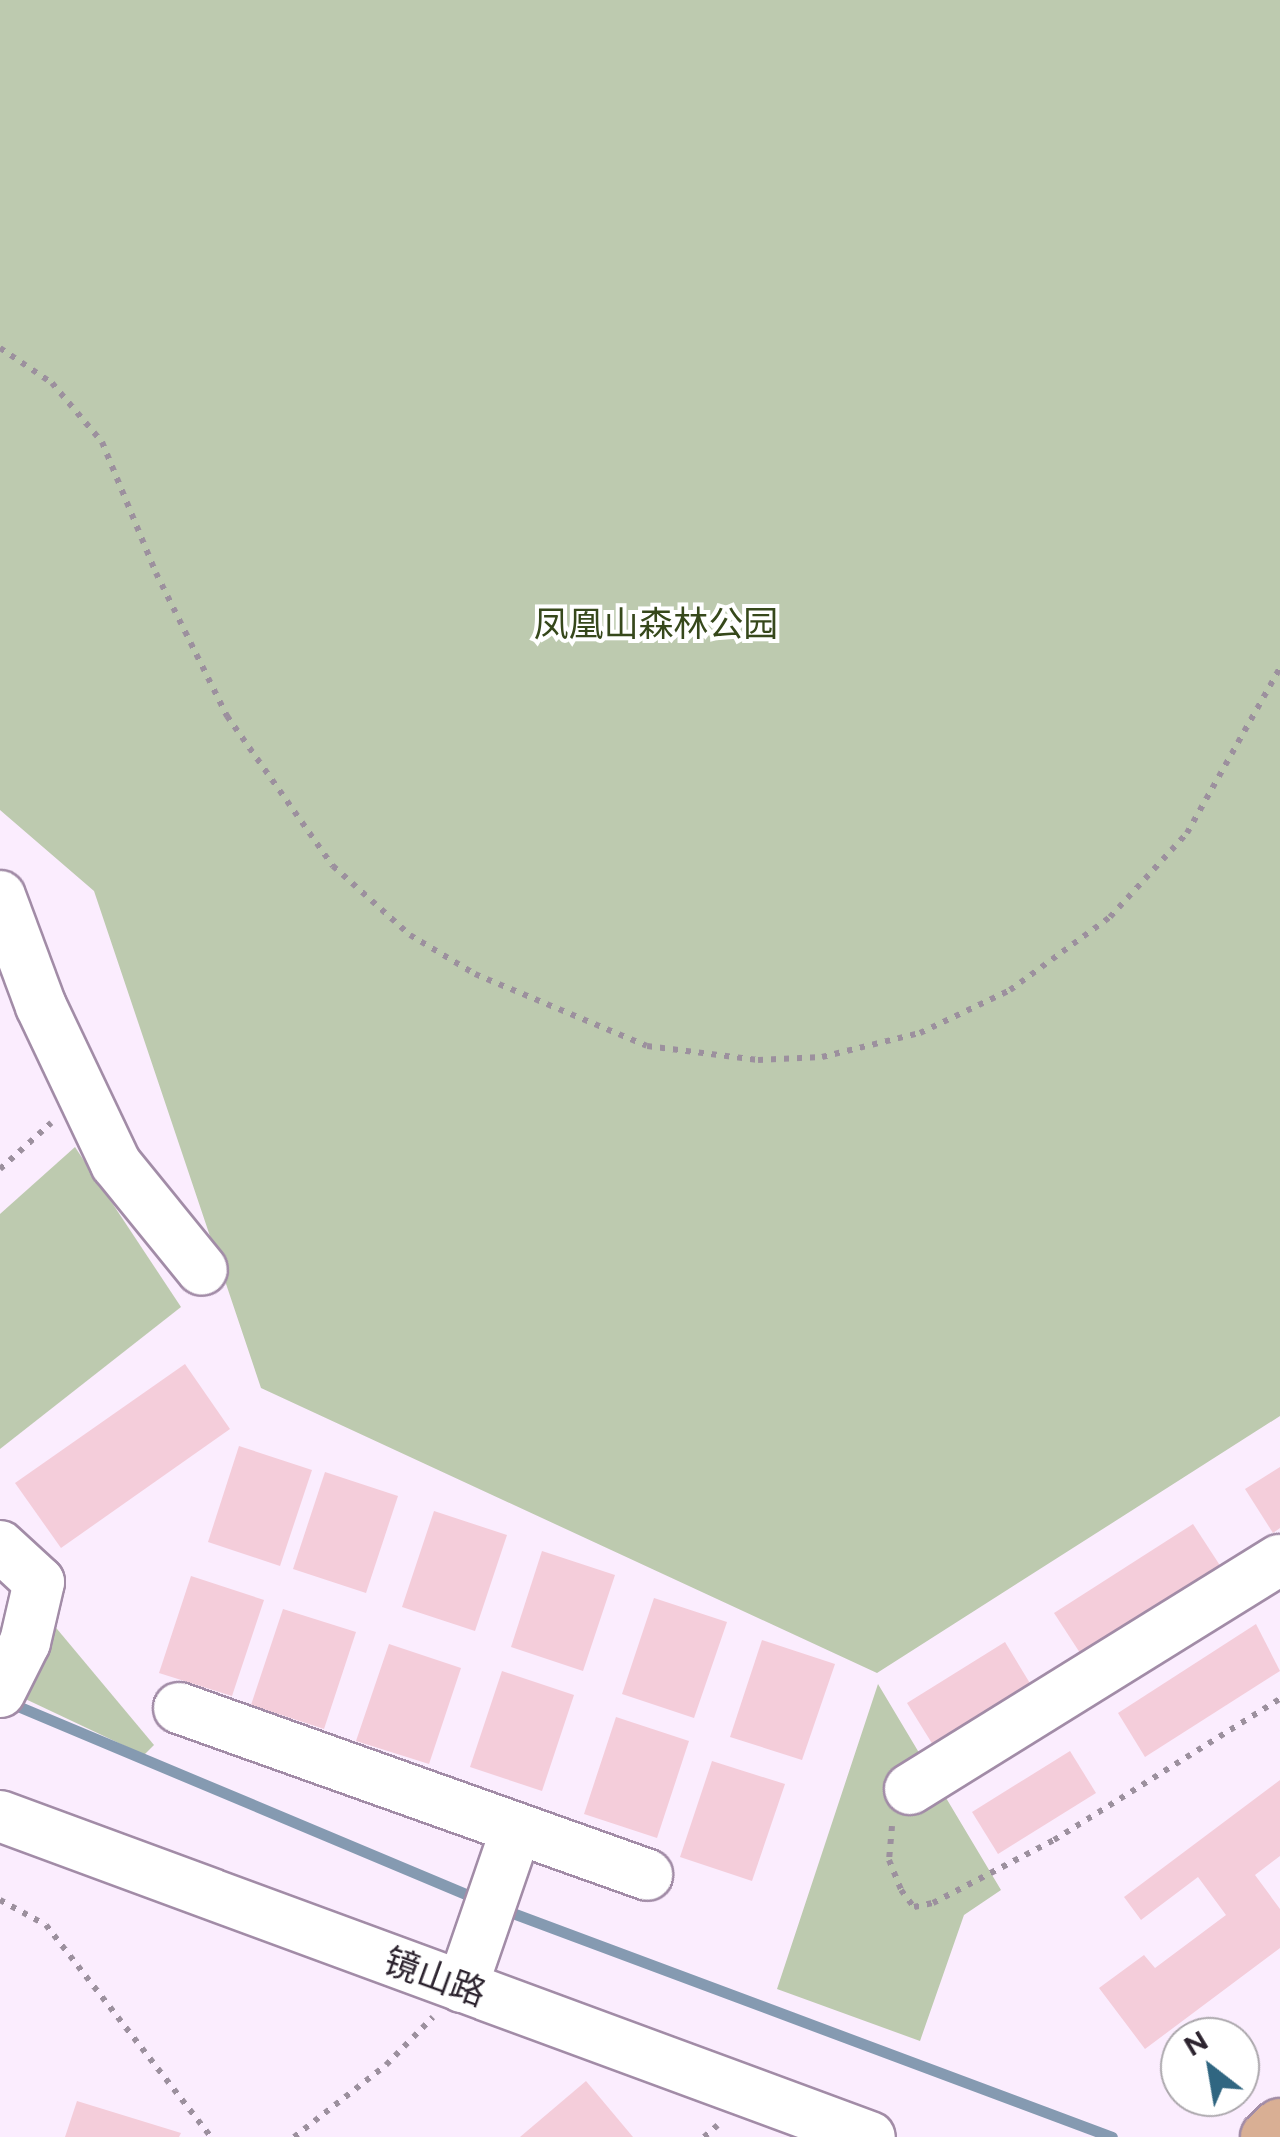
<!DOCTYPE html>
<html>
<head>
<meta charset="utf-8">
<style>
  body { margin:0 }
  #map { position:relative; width:1280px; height:2137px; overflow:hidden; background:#fbedfe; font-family:Figtree,"Noto Sans SC",sans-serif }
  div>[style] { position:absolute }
  .green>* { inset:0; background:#bdcaaf }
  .stream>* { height:11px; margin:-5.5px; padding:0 5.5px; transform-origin:5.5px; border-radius:5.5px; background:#859ab1 }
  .building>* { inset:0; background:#f4cdda }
  .path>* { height:6px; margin-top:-3px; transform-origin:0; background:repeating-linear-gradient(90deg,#9c909e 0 5px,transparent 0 13px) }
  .roads { filter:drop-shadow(2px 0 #a28ca7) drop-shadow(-2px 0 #a28ca7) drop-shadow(0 2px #a28ca7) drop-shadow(0 -2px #a28ca7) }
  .minor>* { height:50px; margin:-25px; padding:0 25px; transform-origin:25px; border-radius:25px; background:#fff }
  .major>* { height:55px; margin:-27.5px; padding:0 27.5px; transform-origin:27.5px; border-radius:27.5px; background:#d9af94 }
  span { translate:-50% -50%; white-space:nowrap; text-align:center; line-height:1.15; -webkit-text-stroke:8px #fff; paint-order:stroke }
  .park-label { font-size:35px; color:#36481b }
  .street-label { font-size:35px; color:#2d242f }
  .north { position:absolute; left:1160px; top:2017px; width:100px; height:100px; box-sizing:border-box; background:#fff; border:2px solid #aba7ac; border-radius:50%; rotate:329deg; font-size:28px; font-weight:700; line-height:40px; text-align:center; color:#2d242f }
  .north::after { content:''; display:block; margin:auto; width:35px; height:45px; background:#306681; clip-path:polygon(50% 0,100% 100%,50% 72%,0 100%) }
</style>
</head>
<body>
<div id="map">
  <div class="green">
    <i style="clip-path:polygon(0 0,1280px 0,1280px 1416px,877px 1673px,261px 1388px,94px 891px,0 810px)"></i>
    <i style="clip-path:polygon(75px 1147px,181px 1307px,0 1449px,0 1214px)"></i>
    <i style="clip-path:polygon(47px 1617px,154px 1745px,144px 1755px,0 1687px)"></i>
    <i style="clip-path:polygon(878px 1684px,1001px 1890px,964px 1915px,920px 2041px,777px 1989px)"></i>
  </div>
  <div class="stream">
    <i style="left:8px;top:1702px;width:512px;rotate:22.76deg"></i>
    <i style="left:502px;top:1909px;width:651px;rotate:20.49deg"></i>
  </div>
  <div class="building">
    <i style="clip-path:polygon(185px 1364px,230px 1429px,61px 1548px,15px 1483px)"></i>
    <i style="clip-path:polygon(239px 1446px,312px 1470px,280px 1566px,208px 1542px)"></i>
    <i style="clip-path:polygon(1280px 1467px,1280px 1528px,1273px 1533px,1245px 1489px)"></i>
    <i style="clip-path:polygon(325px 1472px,398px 1496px,366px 1593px,293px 1569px)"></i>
    <i style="clip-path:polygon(434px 1511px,507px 1535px,475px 1631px,402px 1607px)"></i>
    <i style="clip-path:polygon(1193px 1524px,1221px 1567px,1082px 1656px,1054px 1613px)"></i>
    <i style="clip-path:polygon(542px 1551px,615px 1575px,583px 1671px,511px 1647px)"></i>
    <i style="clip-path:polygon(191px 1576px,264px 1600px,232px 1696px,159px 1673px)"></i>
    <i style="clip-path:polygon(654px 1598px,727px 1622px,694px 1718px,622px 1694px)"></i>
    <i style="clip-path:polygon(283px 1609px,356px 1632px,324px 1729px,251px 1705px)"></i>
    <i style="clip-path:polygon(1256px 1624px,1280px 1671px,1145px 1757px,1118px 1713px)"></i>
    <i style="clip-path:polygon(762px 1640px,835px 1664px,802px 1760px,730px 1737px)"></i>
    <i style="clip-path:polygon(1005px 1642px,1031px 1685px,933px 1745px,907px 1703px)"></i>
    <i style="clip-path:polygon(389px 1644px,461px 1668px,429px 1764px,356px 1741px)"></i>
    <i style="clip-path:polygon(502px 1671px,574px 1695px,542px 1791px,470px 1767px)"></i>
    <i style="clip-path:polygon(616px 1717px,689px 1741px,657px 1838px,584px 1814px)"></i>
    <i style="clip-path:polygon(1070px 1751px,1096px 1793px,998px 1854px,972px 1812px)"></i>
    <i style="clip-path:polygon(712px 1761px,785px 1784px,752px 1881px,680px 1857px)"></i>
    <i style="clip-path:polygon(1280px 1780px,1280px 1856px,1255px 1875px,1280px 1909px,1280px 1948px,1145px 2049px,1099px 1988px,1144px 1955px,1155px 1968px,1226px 1915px,1198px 1877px,1141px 1920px,1124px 1897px)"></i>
    <i style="clip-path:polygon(586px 2081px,633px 2137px,520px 2137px)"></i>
    <i style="clip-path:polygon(77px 2101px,181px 2133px,179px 2137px,65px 2137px)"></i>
  </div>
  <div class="path">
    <i style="left:0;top:348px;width:63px;rotate:33.9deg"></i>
    <i style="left:52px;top:383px;width:77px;rotate:49.7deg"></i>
    <i style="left:102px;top:442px;width:142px;rotate:67.6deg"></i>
    <i style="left:156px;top:573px;width:160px;rotate:63.6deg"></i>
    <i style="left:227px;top:716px;width:184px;rotate:54.8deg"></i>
    <i style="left:333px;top:866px;width:103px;rotate:41.9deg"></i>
    <i style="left:410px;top:935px;width:76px;rotate:31deg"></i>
    <i style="left:475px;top:974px;width:186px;rotate:22.7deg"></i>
    <i style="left:647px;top:1046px;width:112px;rotate:7.2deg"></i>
    <i style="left:758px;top:1060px;width:64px;rotate:-2.7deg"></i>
    <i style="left:822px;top:1057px;width:101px;rotate:-13.8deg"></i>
    <i style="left:920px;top:1033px;width:100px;rotate:-25.5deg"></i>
    <i style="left:1010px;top:990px;width:124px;rotate:-36.1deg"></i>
    <i style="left:1110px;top:917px;width:114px;rotate:-47.5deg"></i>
    <i style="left:1187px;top:833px;width:189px;rotate:-60.6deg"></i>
    <i style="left:0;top:1169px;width:69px;rotate:-42deg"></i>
    <i style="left:892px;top:1826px;width:34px;rotate:95deg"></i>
    <i style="left:889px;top:1860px;width:32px;rotate:68deg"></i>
    <i style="left:901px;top:1890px;width:21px;rotate:53deg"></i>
    <i style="left:914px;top:1907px;width:19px;rotate:-12deg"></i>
    <i style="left:933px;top:1903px;width:136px;rotate:-27.5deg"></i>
    <i style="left:1054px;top:1840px;width:266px;rotate:-32deg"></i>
    <i style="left:0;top:1900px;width:52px;rotate:28.5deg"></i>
    <i style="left:46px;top:1925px;width:269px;rotate:52.1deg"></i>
    <i style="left:294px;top:2137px;width:117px;rotate:-38deg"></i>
    <i style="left:386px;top:2065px;width:67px;rotate:-45.6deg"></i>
    <i style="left:704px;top:2137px;width:18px;rotate:-41deg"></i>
  </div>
  <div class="roads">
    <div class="minor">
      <i style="left:0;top:896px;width:117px;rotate:69.6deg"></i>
      <i style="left:41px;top:1006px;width:175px;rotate:64.6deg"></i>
      <i style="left:116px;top:1164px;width:136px;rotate:50.9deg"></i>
      <i style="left:0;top:1546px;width:53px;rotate:42.7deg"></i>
      <i style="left:39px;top:1582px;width:62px;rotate:103.1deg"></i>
      <i style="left:25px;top:1642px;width:56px;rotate:116.6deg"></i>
      <i style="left:179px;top:1708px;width:497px;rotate:19.6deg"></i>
      <i style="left:910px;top:1789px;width:435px;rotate:-31.8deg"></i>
      <i style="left:0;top:1816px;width:927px;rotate:20.25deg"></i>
      <i style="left:462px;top:1987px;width:163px;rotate:-71deg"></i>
    </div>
    <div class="major">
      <i style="left:1268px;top:2137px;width:16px;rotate:-43deg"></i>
    </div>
  </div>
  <div class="park-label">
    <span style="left:656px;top:624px">凤凰山森林公园</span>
  </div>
  <div class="street-label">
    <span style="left:435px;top:1977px;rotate:20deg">镜山路</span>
  </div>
  <div class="north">N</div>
</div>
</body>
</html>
